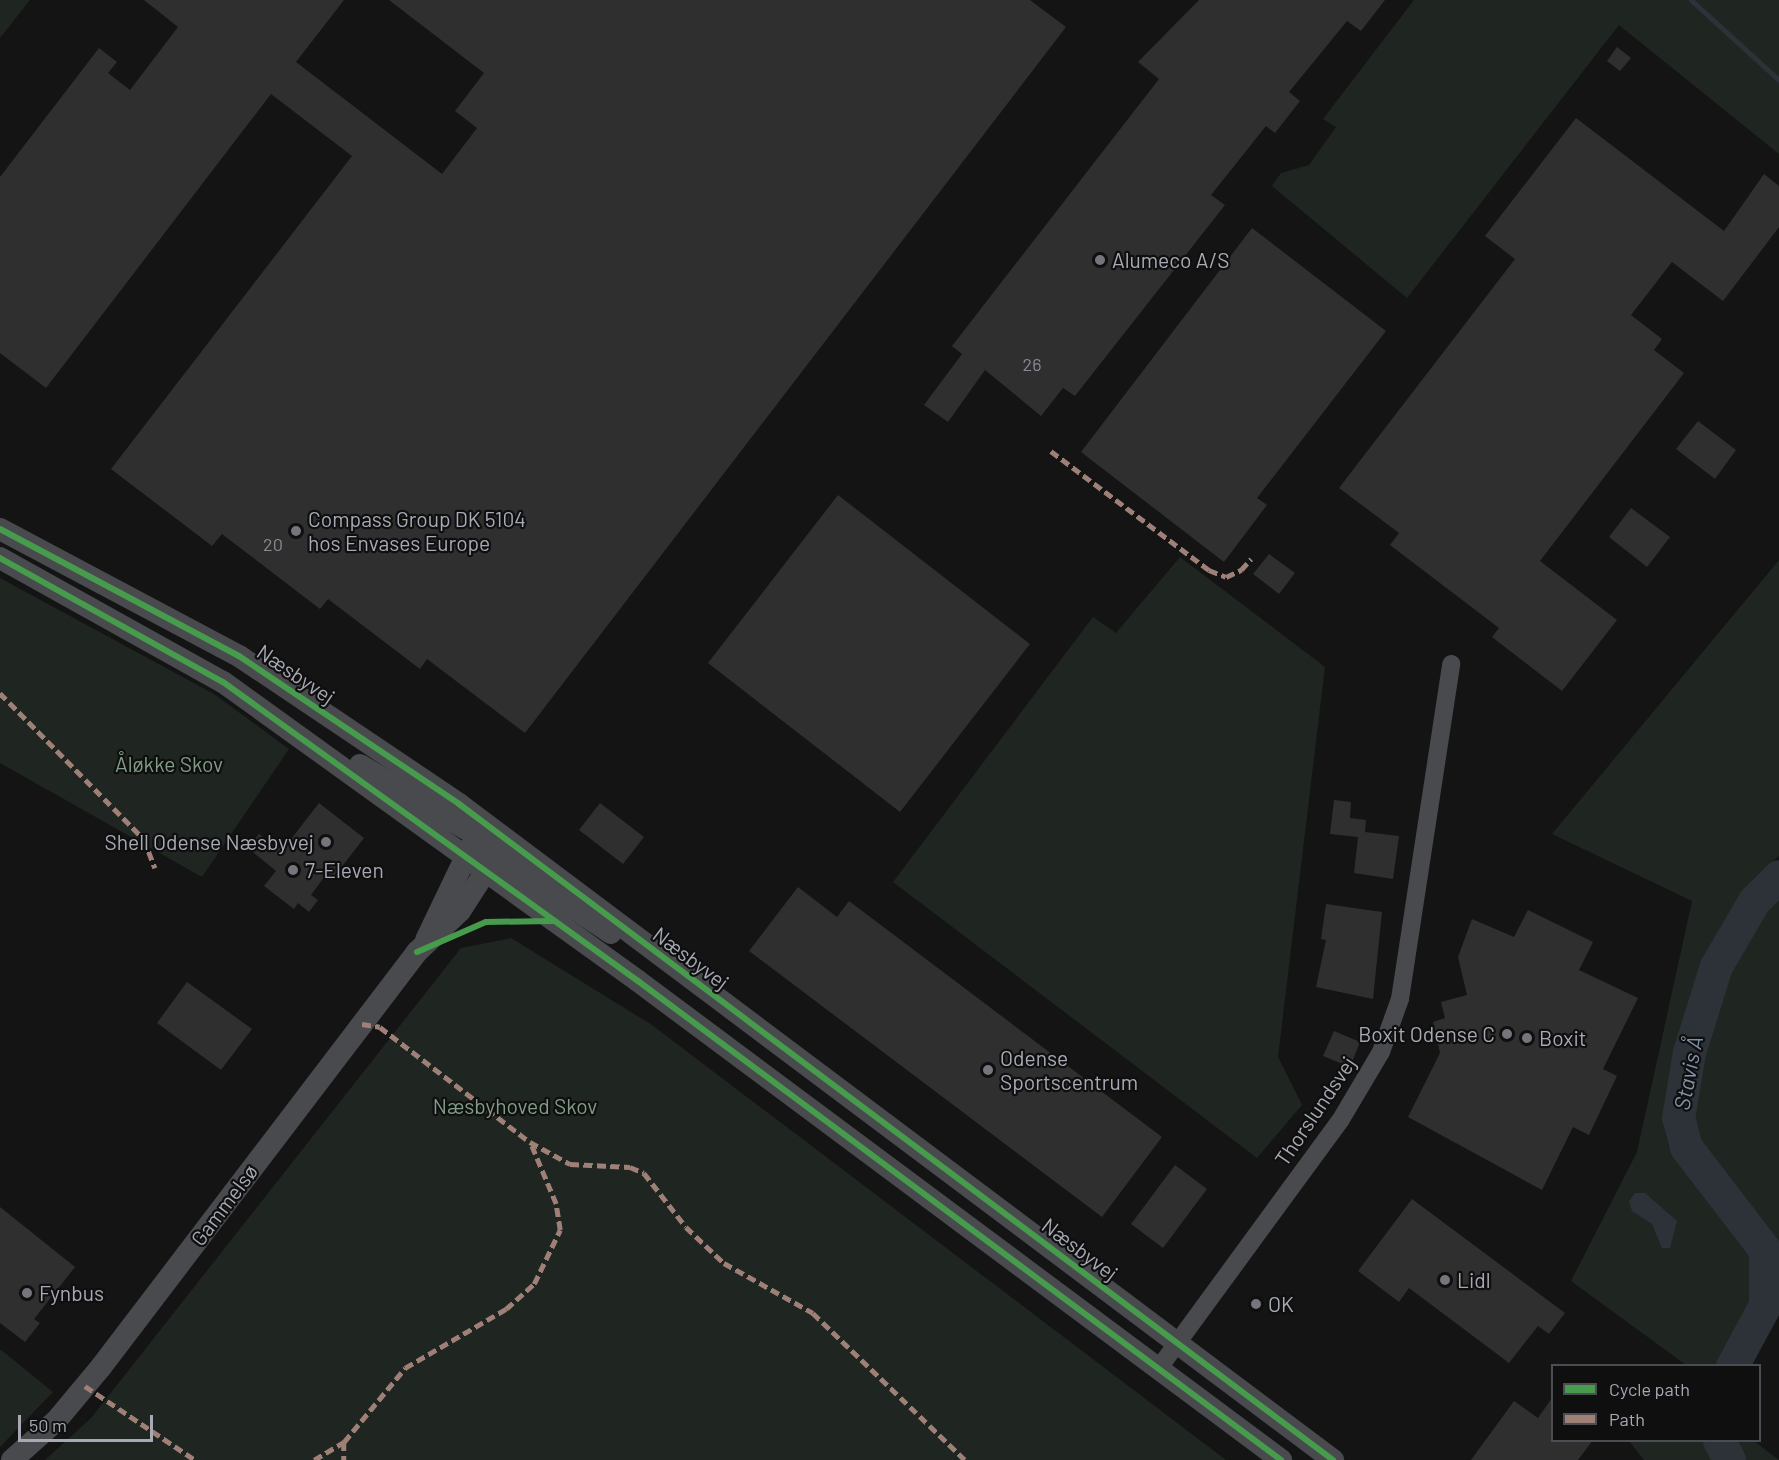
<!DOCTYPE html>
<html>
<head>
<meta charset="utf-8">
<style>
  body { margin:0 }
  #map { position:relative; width:1779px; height:1460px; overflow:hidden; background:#141415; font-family:Barlow,sans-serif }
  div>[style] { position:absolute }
  .green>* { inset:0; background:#1f2520 }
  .water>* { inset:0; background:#2d3239 }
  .stream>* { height:5px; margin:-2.5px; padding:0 2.5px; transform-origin:2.5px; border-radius:2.5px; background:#2d3239 }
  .river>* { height:33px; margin:-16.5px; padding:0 16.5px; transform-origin:16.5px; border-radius:16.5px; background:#2d3239 }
  .building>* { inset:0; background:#2f2f30 }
  .minor>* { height:18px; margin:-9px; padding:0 9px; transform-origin:9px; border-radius:9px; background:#494a4d }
  .tertiary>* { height:22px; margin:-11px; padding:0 11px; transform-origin:11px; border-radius:11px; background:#494a4d }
  .quiet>* { height:4.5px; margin-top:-2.25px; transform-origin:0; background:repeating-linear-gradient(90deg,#9e8076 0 9px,transparent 0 13.5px) }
  .cycleway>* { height:6px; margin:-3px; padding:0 3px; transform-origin:3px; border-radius:3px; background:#469c4c }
  .dots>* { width:16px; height:16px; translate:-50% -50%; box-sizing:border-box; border:3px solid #0f0f10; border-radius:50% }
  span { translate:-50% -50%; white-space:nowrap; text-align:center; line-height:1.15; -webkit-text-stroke:4.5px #0f0f10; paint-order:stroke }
  .number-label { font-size:18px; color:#898b93 }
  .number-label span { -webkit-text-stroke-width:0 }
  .poi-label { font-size:21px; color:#a7aab4 }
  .left { translate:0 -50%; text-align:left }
  .right { translate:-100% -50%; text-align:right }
  .street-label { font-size:21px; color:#a7aab4 }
  .park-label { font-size:21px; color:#809d85 }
  .water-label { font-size:22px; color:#8194ac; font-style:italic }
  .legend { position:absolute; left:1551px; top:1364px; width:210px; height:78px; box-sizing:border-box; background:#0f0f10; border:2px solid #4c4d52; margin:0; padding:8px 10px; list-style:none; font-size:18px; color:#a7aab4 }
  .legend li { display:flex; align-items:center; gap:12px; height:30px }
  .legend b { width:30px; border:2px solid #4c4d52 }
  .scale { position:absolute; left:18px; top:1415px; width:135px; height:27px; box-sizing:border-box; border:3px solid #a7aab4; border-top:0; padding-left:8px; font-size:18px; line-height:21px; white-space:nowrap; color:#a7aab4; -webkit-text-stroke:4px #0f0f10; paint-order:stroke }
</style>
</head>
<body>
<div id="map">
  <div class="green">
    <i style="clip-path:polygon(0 0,30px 0,0 38px)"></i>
    <i style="clip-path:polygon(1414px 0,1779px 0,1779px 154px,1619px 25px,1407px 298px,1272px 186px,1281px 173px,1309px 165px,1336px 127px,1323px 119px)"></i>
    <i style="clip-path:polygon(1180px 557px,1325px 667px,1278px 1057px,1302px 1105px,1257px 1158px,893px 882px,1093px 617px,1116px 633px)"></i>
    <i style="clip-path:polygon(1779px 560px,1779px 856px,1754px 878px,1730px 918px,1680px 1043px,1662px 1120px,1669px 1146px,1745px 1240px,1762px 1288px,1716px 1365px,1686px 1365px,1571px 1281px,1637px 1152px,1692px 901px,1552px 834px)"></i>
    <i style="clip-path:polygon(0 578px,214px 694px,289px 749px,202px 877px,0 763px)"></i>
    <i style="clip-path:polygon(1779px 893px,1779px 1242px,1769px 1246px,1731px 1186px,1697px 1145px,1691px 1125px,1695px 1076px,1714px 1011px,1740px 946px)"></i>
    <i style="clip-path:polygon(511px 938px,652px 1025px,1226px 1460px,45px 1460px,91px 1418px,461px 948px)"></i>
    <i style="clip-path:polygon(0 1349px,53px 1392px,0 1447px)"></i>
    <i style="clip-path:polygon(1629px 1441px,1709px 1441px,1714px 1460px,1644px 1460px)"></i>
    <i style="clip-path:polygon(1739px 1441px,1754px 1441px,1779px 1460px,1743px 1460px)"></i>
  </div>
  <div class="water">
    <i style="clip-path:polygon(1635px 1193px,1645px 1193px,1677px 1221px,1670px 1248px,1662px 1248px,1652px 1224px,1632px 1211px,1629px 1201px)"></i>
  </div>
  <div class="stream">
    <i style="left:1691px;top:0;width:119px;rotate:42.3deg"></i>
  </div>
  <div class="river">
    <i style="left:1732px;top:1366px;width:69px;rotate:-61.6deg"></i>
    <i style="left:1765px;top:1305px;width:55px;rotate:-90deg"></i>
    <i style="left:1765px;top:1250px;width:130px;rotate:-127.5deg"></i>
    <i style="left:1686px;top:1147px;width:30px;rotate:-105deg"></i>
    <i style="left:1678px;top:1118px;width:67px;rotate:-80.5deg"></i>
    <i style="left:1689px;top:1052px;width:90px;rotate:-72.6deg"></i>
    <i style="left:1716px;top:966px;width:75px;rotate:-59.7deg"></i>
    <i style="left:1754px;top:901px;width:35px;rotate:-45deg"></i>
    <i style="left:1719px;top:1440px;width:22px;rotate:63deg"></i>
  </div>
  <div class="building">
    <i style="clip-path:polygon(144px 0,344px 0,296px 62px,442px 174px,477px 128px,455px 111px,484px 73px,389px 0,1030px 0,1066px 27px,525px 733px,427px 659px,420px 669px,328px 599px,320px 609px,222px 534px,212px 546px,111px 469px,352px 156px,271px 94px,46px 388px,0 353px,0 177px,99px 48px,117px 62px,108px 73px,130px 90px,178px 27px)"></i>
    <i style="clip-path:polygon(1199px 0,1385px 0,1361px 31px,1347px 21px,1289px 92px,1300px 101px,1275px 133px,1266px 126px,1211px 195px,1225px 205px,1075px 396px,1063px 388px,1041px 416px,985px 370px,948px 422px,924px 405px,962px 354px,952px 346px,1159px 79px,1138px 62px)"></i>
    <i style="clip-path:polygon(1617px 47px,1631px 58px,1620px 71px,1607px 61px)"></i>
    <i style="clip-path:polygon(1576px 118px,1724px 231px,1764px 174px,1779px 186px,1779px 227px,1723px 301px,1672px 262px,1631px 315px,1662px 339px,1654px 350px,1684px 373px,1540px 561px,1617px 620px,1562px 691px,1492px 637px,1499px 628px,1390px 545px,1399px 533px,1339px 488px,1515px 259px,1485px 236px)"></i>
    <i style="clip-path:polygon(1252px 228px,1386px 331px,1257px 498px,1267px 505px,1224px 562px,1081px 452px)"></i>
    <i style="clip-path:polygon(1698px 421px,1736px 450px,1715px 479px,1676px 449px)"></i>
    <i style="clip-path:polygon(838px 495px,1030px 644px,900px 812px,708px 663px)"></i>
    <i style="clip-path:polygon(1631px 508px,1670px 537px,1647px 567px,1609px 537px)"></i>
    <i style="clip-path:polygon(1269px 554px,1295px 573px,1279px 594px,1253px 574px)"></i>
    <i style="clip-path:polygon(1334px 800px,1351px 802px,1350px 818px,1366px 820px,1365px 832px,1399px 836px,1393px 879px,1354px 873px,1358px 837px,1330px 834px)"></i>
    <i style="clip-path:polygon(319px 803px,364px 838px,333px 878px,327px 873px,311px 895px,318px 900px,309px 912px,298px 903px,294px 909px,264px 886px,276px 871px,248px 848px,259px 834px,276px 847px,284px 840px,288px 843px)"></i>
    <i style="clip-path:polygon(600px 803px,644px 837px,623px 864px,579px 830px)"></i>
    <i style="clip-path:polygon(798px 887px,837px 917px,849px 901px,1162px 1137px,1102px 1217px,749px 951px)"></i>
    <i style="clip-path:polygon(1326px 904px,1382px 912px,1373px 999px,1316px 987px,1326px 940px,1321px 939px)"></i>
    <i style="clip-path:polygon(1528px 910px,1593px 942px,1579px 970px,1638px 998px,1603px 1069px,1617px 1076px,1589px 1135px,1573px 1127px,1542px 1190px,1408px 1117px,1440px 1053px,1433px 1022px,1445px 1018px,1441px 1002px,1467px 995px,1458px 957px,1472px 919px,1514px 937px)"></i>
    <i style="clip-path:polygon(187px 982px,252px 1029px,221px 1070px,157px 1023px)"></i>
    <i style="clip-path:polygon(1334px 1031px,1360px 1042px,1350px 1067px,1323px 1056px)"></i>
    <i style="clip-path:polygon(1175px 1165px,1207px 1189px,1163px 1248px,1131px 1224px)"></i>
    <i style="clip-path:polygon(1412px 1199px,1565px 1313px,1549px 1334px,1538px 1326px,1509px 1363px,1409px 1288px,1399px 1302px,1358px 1271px)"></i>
    <i style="clip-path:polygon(0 1207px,75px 1267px,34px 1319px,40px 1323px,25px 1342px,0 1323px)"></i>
    <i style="clip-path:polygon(1552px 1398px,1552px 1440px,1593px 1440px,1578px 1460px,1471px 1460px,1514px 1401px,1538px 1418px)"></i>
  </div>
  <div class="minor">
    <i style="left:1159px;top:1368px;width:306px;rotate:-53.8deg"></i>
    <i style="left:1340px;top:1121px;width:80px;rotate:-59.3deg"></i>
    <i style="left:1381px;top:1052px;width:56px;rotate:-70.3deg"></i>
    <i style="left:1400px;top:999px;width:339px;rotate:-81.3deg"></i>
  </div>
  <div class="tertiary">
    <i style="left:0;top:529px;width:271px;rotate:28deg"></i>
    <i style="left:239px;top:656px;width:265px;rotate:33.9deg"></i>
    <i style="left:459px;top:804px;width:1093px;rotate:36.89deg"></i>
    <i style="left:0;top:558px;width:255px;rotate:29.1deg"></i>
    <i style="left:223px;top:682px;width:511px;rotate:35.77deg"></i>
    <i style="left:638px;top:981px;width:802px;rotate:36.68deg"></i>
    <i style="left:360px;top:765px;width:135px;rotate:31.1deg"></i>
    <i style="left:476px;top:835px;width:20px;rotate:9deg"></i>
    <i style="left:481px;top:858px;width:14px;rotate:-8deg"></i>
    <i style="left:495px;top:856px;width:139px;rotate:33.6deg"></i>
    <i style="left:426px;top:940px;width:104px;rotate:-64.4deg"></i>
    <i style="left:12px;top:1460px;width:59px;rotate:-41.6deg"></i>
    <i style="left:56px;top:1421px;width:70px;rotate:-50.2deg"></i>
    <i style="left:101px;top:1367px;width:522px;rotate:-52.71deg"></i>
    <i style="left:417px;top:952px;width:59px;rotate:-43.6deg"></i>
    <i style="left:460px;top:911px;width:85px;rotate:-57.1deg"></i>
  </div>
  <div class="quiet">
    <i style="left:1051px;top:451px;width:198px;rotate:37deg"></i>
    <i style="left:1209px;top:570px;width:18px;rotate:22deg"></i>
    <i style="left:1226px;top:577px;width:17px;rotate:-25deg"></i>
    <i style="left:1241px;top:570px;width:15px;rotate:-48deg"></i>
    <i style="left:0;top:693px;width:205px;rotate:45.4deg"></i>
    <i style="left:144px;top:839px;width:31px;rotate:69deg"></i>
    <i style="left:362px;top:1024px;width:18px;rotate:9deg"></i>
    <i style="left:380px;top:1027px;width:189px;rotate:37.5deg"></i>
    <i style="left:530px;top:1142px;width:46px;rotate:28.8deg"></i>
    <i style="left:570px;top:1164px;width:60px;rotate:2.9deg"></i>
    <i style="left:630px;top:1167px;width:15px;rotate:23deg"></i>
    <i style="left:644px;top:1173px;width:68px;rotate:52.1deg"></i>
    <i style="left:686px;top:1227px;width:52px;rotate:43.5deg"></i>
    <i style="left:724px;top:1263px;width:102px;rotate:29.3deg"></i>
    <i style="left:813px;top:1313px;width:211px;rotate:44deg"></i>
    <i style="left:85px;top:1386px;width:133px;rotate:33.9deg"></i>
    <i style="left:344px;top:1442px;width:18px;rotate:90deg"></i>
    <i style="left:314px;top:1460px;width:35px;rotate:-31deg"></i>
    <i style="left:344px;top:1442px;width:96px;rotate:-50.5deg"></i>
    <i style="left:405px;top:1368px;width:117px;rotate:-30.3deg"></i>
    <i style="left:506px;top:1309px;width:38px;rotate:-42deg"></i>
    <i style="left:534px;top:1284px;width:60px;rotate:-64.3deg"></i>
    <i style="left:560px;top:1230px;width:26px;rotate:-99deg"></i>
    <i style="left:556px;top:1204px;width:67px;rotate:-112.8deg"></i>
  </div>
  <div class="cycleway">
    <i style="left:0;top:529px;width:271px;rotate:28deg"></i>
    <i style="left:239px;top:656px;width:265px;rotate:33.9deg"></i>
    <i style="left:459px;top:804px;width:1093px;rotate:36.89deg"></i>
    <i style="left:0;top:558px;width:255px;rotate:29.1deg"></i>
    <i style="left:223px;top:682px;width:511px;rotate:35.77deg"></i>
    <i style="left:638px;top:981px;width:802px;rotate:36.68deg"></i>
    <i style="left:417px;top:952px;width:75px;rotate:-23.5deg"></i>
    <i style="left:486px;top:922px;width:67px;rotate:-0.9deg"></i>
  </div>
  <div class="dots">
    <i style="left:1100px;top:260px;background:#74767c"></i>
    <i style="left:296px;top:531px;background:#74767c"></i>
    <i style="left:326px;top:842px;background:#74767c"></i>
    <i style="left:293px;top:870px;background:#74767c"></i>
    <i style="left:1507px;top:1034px;background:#74767c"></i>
    <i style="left:1527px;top:1038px;background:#74767c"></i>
    <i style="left:988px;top:1070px;background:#74767c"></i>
    <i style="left:1445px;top:1280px;background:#74767c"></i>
    <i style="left:27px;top:1293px;background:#74767c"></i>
    <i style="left:1256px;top:1304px;background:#74767c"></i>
  </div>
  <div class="number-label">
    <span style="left:1032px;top:364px">26</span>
    <span style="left:273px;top:544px">20</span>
  </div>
  <div class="poi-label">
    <span class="left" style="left:1112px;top:260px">Alumeco A/S</span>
    <span class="left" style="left:308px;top:531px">Compass Group DK 5104<br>hos Envases Europe</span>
    <span class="right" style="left:314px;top:842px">Shell Odense Næsbyvej</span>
    <span class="left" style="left:305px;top:870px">7-Eleven</span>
    <span class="right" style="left:1495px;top:1034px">Boxit Odense C</span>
    <span class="left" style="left:1539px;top:1038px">Boxit</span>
    <span class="left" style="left:1000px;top:1070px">Odense<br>Sportscentrum</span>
    <span class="left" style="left:1457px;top:1280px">Lidl</span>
    <span class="left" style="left:39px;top:1293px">Fynbus</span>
    <span class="left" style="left:1268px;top:1304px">OK</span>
  </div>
  <div class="street-label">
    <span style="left:296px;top:674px;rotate:34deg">Næsbyvej</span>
    <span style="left:691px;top:958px;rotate:37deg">Næsbyvej</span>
    <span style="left:1315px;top:1111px;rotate:-56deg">Thorslundsvej</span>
    <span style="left:224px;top:1205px;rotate:-53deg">Gammelsø</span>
    <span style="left:1080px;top:1249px;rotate:37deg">Næsbyvej</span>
  </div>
  <div class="park-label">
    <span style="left:169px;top:764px">Åløkke Skov</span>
    <span style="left:515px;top:1106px">Næsbyhoved Skov</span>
  </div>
  <div class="water-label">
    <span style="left:1688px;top:1073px;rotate:-79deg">Stavis Å</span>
  </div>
  <ul class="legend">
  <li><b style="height:8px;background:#469c4c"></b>Cycle path</li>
  <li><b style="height:8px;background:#9e8076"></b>Path</li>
  </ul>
  <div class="scale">50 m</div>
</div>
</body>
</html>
